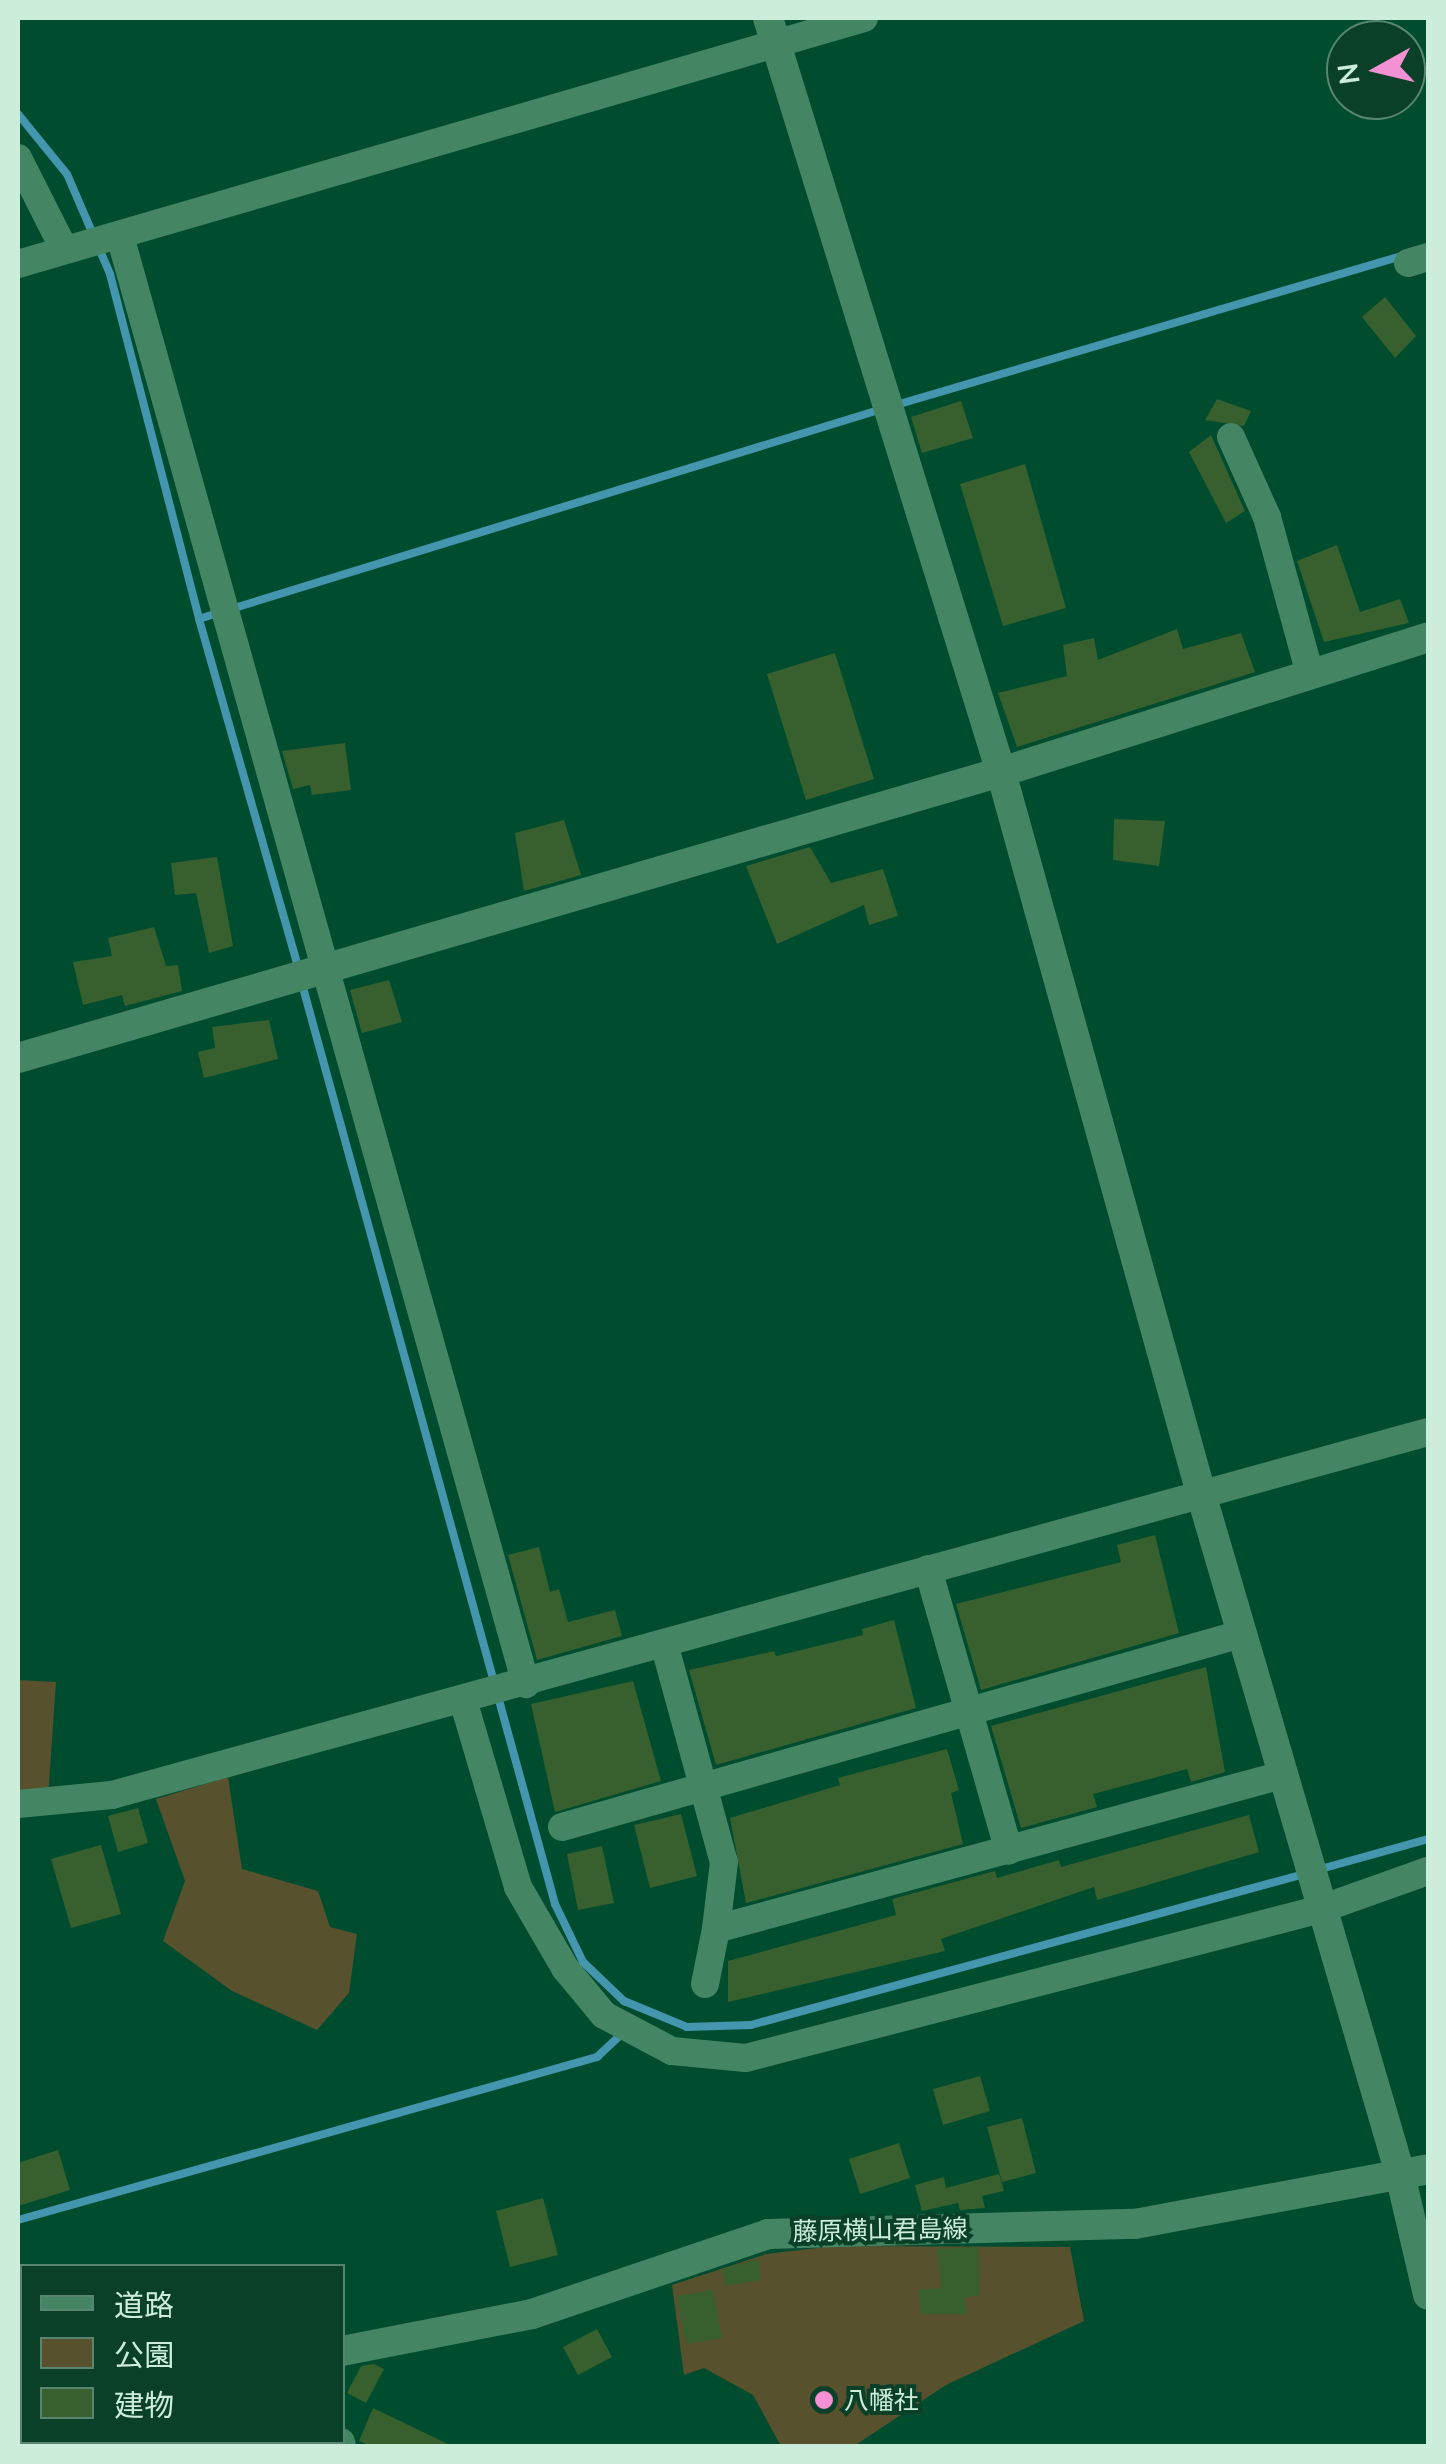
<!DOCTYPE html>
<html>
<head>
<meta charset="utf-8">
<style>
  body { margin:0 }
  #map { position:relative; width:1446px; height:2464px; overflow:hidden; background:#004c2f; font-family:Mulish,"Noto Sans JP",sans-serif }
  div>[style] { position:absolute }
  .green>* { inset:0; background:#57512d }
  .stream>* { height:8px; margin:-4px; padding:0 4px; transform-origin:4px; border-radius:4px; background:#4396ae }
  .building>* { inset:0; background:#38602f }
  .minor>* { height:28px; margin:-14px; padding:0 14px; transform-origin:14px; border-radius:14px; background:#448564 }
  .tertiary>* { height:30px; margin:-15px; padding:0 15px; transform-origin:15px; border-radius:15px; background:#448564 }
  .secondary>* { height:30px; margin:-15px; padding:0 15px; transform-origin:15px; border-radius:15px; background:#448564 }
  .dots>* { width:28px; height:28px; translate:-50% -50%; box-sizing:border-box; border:5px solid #0a3f28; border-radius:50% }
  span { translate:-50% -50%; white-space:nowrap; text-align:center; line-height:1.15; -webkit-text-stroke:8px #0a3f28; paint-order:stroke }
  .street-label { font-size:25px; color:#ccedda }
  .poi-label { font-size:25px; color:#ccedda }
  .left { translate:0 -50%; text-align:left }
  .frame { position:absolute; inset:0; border:20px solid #ccedda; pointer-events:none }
  .legend { position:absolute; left:20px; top:2264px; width:325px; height:180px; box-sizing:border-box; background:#0a3f28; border:2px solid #58856f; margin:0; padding:12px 18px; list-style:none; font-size:30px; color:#ccedda }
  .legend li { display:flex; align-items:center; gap:20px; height:50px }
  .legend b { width:50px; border:2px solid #58856f }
  .north { position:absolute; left:1326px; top:20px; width:100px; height:100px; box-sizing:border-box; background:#0a3f28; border:2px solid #58856f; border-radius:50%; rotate:262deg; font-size:28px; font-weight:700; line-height:40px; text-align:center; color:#ccedda }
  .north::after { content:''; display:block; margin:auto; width:35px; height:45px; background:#f491d4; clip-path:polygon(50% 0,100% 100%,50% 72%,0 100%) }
</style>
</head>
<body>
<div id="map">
  <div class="green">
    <i style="clip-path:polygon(18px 1680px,56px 1682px,48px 1798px,18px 1798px)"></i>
    <i style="clip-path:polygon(228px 1777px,242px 1869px,318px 1891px,330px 1927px,357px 1934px,349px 1993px,317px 2030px,232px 1991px,163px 1941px,185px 1881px,156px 1799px)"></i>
    <i style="clip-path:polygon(834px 2246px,1070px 2247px,1084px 2321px,946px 2385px,854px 2446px,781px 2446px,753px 2395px,704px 2368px,684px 2375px,672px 2285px,766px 2254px)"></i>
  </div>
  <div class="stream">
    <i style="left:18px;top:114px;width:77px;rotate:50.8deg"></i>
    <i style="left:67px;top:174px;width:109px;rotate:66.7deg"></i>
    <i style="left:110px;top:274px;width:356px;rotate:75.5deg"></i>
    <i style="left:199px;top:619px;width:20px;rotate:-18deg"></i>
    <i style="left:896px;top:405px;width:531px;rotate:-16.42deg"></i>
    <i style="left:231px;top:609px;width:681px;rotate:-17.08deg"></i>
    <i style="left:199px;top:619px;width:365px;rotate:74.1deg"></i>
    <i style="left:302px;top:984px;width:954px;rotate:74.62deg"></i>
    <i style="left:555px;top:1904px;width:64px;rotate:64.2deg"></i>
    <i style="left:583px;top:1962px;width:57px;rotate:43.6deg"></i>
    <i style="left:624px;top:2001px;width:68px;rotate:22.4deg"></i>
    <i style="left:687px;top:2027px;width:64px;rotate:-1.8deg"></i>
    <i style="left:751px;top:2025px;width:573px;rotate:-15.27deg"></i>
    <i style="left:1317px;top:1870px;width:115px;rotate:-15.6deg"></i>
    <i style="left:18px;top:2220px;width:602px;rotate:-15.72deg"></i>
    <i style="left:597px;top:2057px;width:35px;rotate:-43deg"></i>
  </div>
  <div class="building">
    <i style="clip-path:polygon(1385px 297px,1416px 336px,1395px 358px,1362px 317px)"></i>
    <i style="clip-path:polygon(1217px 399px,1251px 411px,1244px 426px,1205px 420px)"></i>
    <i style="clip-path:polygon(961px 401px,973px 438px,922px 453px,911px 417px)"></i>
    <i style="clip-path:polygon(1211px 435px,1245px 511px,1226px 523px,1189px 452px)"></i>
    <i style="clip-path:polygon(1025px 464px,1066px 608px,1003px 626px,960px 484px)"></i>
    <i style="clip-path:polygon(1337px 545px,1360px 612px,1400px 599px,1409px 623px,1324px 642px,1297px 561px)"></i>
    <i style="clip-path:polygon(1177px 629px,1183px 649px,1241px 633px,1255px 672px,1017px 747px,998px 693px,1067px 676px,1063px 645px,1094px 638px,1098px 660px)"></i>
    <i style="clip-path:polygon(835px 653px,874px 779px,806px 800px,767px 674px)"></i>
    <i style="clip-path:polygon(345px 743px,351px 790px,312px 795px,310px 785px,293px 789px,282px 751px)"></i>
    <i style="clip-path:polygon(1114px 819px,1165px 821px,1159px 866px,1113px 860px)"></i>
    <i style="clip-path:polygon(564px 820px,581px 875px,524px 891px,515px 833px)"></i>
    <i style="clip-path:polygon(810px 847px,831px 883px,883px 869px,898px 916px,869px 925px,864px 905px,777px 944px,746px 866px)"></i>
    <i style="clip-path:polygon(217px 857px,233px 946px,209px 953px,196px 893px,175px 895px,171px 863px)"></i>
    <i style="clip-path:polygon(154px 927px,166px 966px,178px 965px,182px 991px,125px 1006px,122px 995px,83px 1005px,73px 962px,112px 956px,108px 938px)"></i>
    <i style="clip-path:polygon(389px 980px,402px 1022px,362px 1033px,350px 990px)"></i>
    <i style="clip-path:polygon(269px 1020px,278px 1059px,204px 1078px,198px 1052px,215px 1048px,212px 1027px)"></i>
    <i style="clip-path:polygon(1155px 1535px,1179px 1633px,981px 1690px,956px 1604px,1121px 1562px,1117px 1545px)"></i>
    <i style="clip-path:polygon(539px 1547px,550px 1592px,559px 1589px,568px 1622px,615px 1610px,622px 1636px,537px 1660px,508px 1555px)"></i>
    <i style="clip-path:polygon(894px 1620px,916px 1708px,716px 1765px,689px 1670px,774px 1651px,776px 1656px,863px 1635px,862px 1629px)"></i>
    <i style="clip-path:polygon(1206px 1667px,1225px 1772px,1191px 1782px,1187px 1769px,1093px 1794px,1097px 1807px,1021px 1828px,991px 1726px)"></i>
    <i style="clip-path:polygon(633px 1681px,661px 1781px,555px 1812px,531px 1704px)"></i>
    <i style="clip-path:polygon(947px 1749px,959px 1790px,951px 1793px,963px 1844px,746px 1903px,730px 1818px,840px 1785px,838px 1778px)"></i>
    <i style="clip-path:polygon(138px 1808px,148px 1843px,118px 1852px,108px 1816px)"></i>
    <i style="clip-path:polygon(681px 1814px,697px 1876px,650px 1888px,634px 1825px)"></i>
    <i style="clip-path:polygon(1249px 1815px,1259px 1852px,1097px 1900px,1094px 1887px,941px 1939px,945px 1951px,728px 2002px,728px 1961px,896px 1915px,892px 1899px,995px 1871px,997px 1878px,1059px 1860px,1061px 1867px)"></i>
    <i style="clip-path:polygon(101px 1845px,121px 1914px,71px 1928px,51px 1859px)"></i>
    <i style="clip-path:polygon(602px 1846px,614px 1903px,578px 1910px,567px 1854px)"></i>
    <i style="clip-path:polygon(980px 2076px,990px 2111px,943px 2125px,933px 2089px)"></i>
    <i style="clip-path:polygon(1022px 2118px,1036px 2173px,1002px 2182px,987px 2127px)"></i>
    <i style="clip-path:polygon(899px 2143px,910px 2178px,860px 2194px,849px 2159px)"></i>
    <i style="clip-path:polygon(58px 2150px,70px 2190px,18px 2206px,18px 2163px)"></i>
    <i style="clip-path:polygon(999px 2174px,1004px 2191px,982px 2196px,985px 2208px,960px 2210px,958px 2203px,922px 2211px,915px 2185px,944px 2177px,946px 2188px)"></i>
    <i style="clip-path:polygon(543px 2198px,558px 2255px,510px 2267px,496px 2211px)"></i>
    <i style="clip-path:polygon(978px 2247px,980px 2295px,964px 2298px,967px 2314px,921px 2314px,919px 2290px,941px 2288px,937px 2249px)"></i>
    <i style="clip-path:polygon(758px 2259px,761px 2280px,725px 2286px,722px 2269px)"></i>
    <i style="clip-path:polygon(713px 2290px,722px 2338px,686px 2344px,677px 2296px)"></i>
    <i style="clip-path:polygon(597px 2329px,612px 2357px,578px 2375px,563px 2347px)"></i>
    <i style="clip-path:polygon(374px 2364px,384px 2369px,366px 2403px,347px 2393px,361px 2366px)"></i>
    <i style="clip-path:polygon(373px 2408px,452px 2446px,371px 2446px,359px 2441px)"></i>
  </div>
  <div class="minor">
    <i style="left:18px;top:158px;width:102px;rotate:63.2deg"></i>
    <i style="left:120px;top:236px;width:1504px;rotate:74.34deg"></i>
    <i style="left:1408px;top:263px;width:21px;rotate:-17deg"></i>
    <i style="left:18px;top:264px;width:881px;rotate:-16.21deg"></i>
    <i style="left:1231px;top:437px;width:88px;rotate:65.8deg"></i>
    <i style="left:1267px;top:517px;width:163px;rotate:74.7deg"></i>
    <i style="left:928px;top:1569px;width:293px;rotate:74deg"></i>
    <i style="left:665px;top:1647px;width:223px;rotate:74.7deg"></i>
    <i style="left:724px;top:1862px;width:67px;rotate:96.8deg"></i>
    <i style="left:716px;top:1929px;width:587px;rotate:-15.22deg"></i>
    <i style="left:463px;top:1700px;width:195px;rotate:73.6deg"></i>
    <i style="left:518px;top:1887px;width:94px;rotate:59.9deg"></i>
    <i style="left:565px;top:1968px;width:61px;rotate:50.3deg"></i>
    <i style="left:604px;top:2015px;width:77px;rotate:27.9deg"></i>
    <i style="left:672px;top:2051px;width:74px;rotate:5.4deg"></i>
    <i style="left:746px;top:2058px;width:594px;rotate:-14.53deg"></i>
    <i style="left:1321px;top:1909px;width:114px;rotate:-19.6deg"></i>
    <i style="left:18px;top:1804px;width:94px;rotate:-5.5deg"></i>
    <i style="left:112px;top:1795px;width:1365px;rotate:-15.42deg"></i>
    <i style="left:562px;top:1827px;width:706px;rotate:-15.87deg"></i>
    <i style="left:705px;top:1984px;width:56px;rotate:-78.7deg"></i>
    <i style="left:18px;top:2280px;width:18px;rotate:77deg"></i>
    <i style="left:341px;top:2442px;width:4px;rotate:76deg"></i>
  </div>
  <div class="tertiary">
    <i style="left:768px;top:18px;width:789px;rotate:72.83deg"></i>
    <i style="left:1001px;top:772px;width:752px;rotate:74.5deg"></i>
    <i style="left:1202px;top:1497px;width:701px;rotate:73.68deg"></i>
    <i style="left:1399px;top:2170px;width:128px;rotate:76.9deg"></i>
    <i style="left:18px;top:1058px;width:1024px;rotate:-16.22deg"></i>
    <i style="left:1001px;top:772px;width:448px;rotate:-17.5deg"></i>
  </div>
  <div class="secondary">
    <i style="left:342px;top:2351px;width:194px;rotate:-11deg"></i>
    <i style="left:532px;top:2314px;width:249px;rotate:-18.7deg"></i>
    <i style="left:768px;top:2234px;width:367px;rotate:-1.6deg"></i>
    <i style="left:1135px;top:2224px;width:298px;rotate:-10.6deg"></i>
    <i style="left:18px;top:2386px;width:4px;rotate:-14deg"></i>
  </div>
  <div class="dots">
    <i style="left:824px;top:2400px;background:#f491d4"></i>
  </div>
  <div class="street-label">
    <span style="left:880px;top:2230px;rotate:-1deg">藤原横山君島線</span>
  </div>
  <div class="poi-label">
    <span class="left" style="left:844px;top:2400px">八幡社</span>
  </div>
  <div class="frame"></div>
  <ul class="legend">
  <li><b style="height:12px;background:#448564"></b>道路</li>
  <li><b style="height:28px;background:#57512d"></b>公園</li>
  <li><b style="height:28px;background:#38602f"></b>建物</li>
  </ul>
  <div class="north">N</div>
</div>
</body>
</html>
